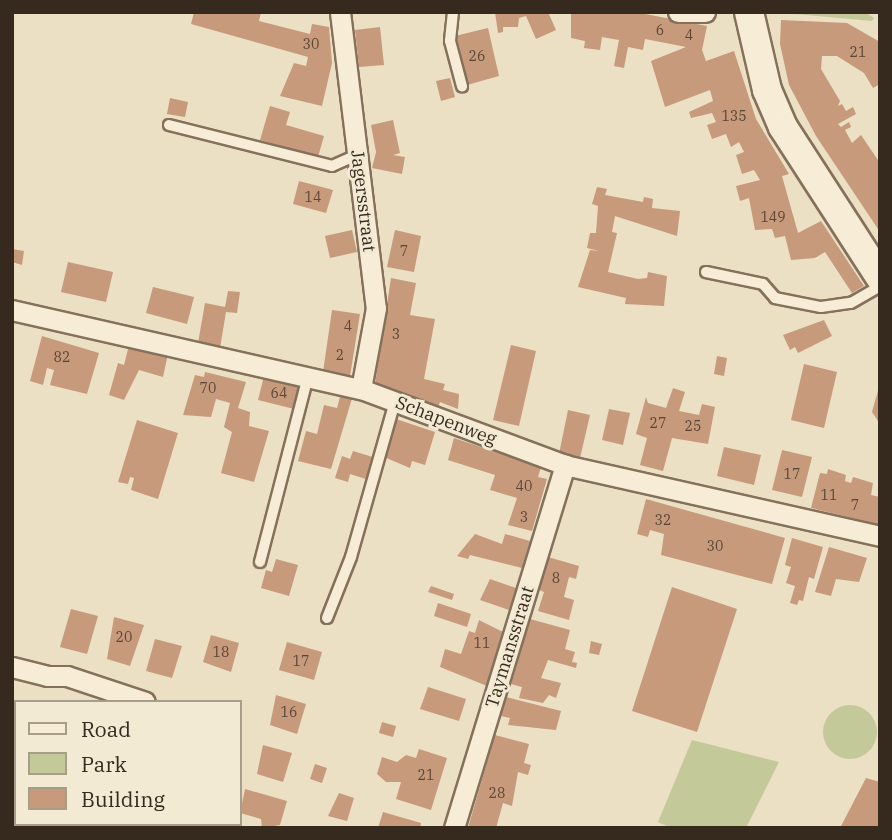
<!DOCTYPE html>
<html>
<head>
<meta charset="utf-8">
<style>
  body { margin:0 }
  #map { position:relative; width:892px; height:840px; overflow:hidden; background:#ebdfc4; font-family:"IBM Plex Serif",serif }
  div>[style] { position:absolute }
  .green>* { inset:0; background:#c4c999 }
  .round { border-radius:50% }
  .building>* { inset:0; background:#c79a7c }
  .roads { filter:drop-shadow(2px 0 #85715b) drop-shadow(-2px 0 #85715b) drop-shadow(0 2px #85715b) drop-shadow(0 -2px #85715b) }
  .lane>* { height:10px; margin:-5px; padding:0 5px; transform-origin:5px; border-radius:5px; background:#f7edd7 }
  .street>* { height:19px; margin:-9.5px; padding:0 9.5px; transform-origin:9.5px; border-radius:9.5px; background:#f7edd7 }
  .secondary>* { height:28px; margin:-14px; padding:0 14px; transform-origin:14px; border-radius:14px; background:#f7edd7 }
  span { translate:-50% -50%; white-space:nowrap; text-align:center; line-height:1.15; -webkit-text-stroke:6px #f3ead3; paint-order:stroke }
  .number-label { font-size:14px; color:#5a4636 }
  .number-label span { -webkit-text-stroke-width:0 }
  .street-label { font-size:18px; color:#362a1f }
  .frame { position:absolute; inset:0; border:14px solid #362a1f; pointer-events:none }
  .legend { position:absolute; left:14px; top:700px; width:228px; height:126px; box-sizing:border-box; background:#f3ead3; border:2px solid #a79d8b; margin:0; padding:9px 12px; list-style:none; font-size:21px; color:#362a1f }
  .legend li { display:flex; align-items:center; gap:14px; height:35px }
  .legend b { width:35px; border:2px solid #a79d8b }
</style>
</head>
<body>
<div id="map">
  <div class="green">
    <i style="clip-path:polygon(774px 12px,865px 12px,874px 18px,872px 21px)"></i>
    <i class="round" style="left:823px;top:705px;width:54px;height:54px"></i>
    <i style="clip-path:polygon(692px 740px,779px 762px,746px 828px,671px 828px,658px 822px)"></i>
  </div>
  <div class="building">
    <i style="clip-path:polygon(194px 12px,261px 12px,259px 21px,310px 34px,312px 24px,329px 27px,332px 63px,322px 106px,280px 96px,294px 63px,306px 66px,308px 57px,191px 24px)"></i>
    <i style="clip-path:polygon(495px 12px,548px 12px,556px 30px,536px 39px,526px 16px,519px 18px,518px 27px,503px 27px,503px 32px,498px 33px)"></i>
    <i style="clip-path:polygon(571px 12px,635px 12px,707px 26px,702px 50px,706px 61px,734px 51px,756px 119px,789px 174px,782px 176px,798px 233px,821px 221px,864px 286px,852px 293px,825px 252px,815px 258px,791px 260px,785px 236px,775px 238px,772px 229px,755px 230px,749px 198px,740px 201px,736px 186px,760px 180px,754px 170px,742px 174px,736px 155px,744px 152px,739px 142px,731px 147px,726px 134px,712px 139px,707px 125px,716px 122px,712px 113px,691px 118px,689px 112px,713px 101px,710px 90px,665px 107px,651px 61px,686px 47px,645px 39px,643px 50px,628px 47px,624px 68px,614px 66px,619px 40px,602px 37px,600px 50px,584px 48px,585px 41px,571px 38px)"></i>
    <i style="clip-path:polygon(781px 20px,847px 23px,880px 42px,880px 84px,873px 88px,864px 73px,837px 56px,822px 56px,821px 69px,840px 101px,838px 106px,842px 104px,846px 111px,853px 107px,856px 114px,838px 124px,841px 127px,849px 122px,851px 127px,845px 130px,852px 143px,861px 135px,880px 163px,880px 232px,816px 136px,789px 85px,780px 44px)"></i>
    <i style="clip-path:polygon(380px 27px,384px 65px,359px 67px,355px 30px)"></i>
    <i style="clip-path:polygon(488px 28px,499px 76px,467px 85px,455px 36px)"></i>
    <i style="clip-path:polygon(450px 78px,455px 97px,441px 101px,436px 81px)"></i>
    <i style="clip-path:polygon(170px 98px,188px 102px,185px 117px,167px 114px)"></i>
    <i style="clip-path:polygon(270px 106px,290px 112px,286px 125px,324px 136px,318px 157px,260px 140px)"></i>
    <i style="clip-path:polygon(393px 120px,400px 153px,393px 155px,405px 157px,402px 174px,372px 168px,376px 152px,371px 125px)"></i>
    <i style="clip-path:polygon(299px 181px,333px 190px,326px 213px,293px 204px)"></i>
    <i style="clip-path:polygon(597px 187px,607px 189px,605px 195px,643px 202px,644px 197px,653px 199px,652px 208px,680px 211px,677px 236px,615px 216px,612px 232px,617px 233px,608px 272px,638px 279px,647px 278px,648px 272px,667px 276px,664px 306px,625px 304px,626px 298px,578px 287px,590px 250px,599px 251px,587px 248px,590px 233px,596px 233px,598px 206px,592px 204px)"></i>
    <i style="clip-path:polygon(352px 230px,357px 252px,330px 258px,325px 236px)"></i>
    <i style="clip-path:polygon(395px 230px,421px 236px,414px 272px,387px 267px)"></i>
    <i style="clip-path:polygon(12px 249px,24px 251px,22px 265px,12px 262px)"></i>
    <i style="clip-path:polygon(68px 262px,113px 272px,106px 302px,61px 292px)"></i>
    <i style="clip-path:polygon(391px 278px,416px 283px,410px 315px,435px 319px,424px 379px,445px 384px,443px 390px,459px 394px,458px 409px,440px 402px,438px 408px,375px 384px)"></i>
    <i style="clip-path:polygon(153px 287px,194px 297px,187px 324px,146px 313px)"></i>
    <i style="clip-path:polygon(228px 291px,240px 292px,237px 313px,226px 312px,220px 348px,198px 343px,205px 303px,225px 307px)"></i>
    <i style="clip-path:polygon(332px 310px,360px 314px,350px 376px,323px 372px)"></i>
    <i style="clip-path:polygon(824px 320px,832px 336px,798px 353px,795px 347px,790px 350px,783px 335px)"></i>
    <i style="clip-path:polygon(42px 336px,99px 353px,87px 394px,50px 385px,54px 370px,47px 368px,43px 385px,30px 381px)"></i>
    <i style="clip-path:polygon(129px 345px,168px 354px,163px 377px,139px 370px,124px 400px,109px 395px,118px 363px,124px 365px)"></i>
    <i style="clip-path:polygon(511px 345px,536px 351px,519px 426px,493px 420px)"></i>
    <i style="clip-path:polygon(717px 356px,727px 358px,724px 376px,714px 374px)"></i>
    <i style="clip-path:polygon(804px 364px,837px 372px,824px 428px,791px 420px)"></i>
    <i style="clip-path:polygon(205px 372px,246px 382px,238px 408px,250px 412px,249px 426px,269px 431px,254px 482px,221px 473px,232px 432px,224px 427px,230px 403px,216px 399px,211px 417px,183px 415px,195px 375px,204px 377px)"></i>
    <i style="clip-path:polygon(264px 376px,300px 385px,294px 409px,258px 400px)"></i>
    <i style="clip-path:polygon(879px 387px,880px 387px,880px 424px,872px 412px)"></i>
    <i style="clip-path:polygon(673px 388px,685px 392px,679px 411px,699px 415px,702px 404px,715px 407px,708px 444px,672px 438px,663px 471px,640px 465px,647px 438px,636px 434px,646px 397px,648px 403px,666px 408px)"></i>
    <i style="clip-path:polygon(341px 393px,353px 395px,331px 469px,298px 461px,306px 431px,317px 434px,324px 405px,337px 408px)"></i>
    <i style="clip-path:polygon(609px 409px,630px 413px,623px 445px,602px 440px)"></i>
    <i style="clip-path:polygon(568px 410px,590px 415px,580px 458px,559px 454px)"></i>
    <i style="clip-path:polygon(396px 419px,435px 432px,425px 465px,412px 461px,410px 468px,384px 457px)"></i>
    <i style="clip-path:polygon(137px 420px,178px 433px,158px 499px,131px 490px,134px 478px,130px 477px,128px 484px,118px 482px)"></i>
    <i style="clip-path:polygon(454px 438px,541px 467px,538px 477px,547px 479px,532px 531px,508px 525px,517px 498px,490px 490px,495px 475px,448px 460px)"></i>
    <i style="clip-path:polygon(724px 447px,761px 455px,754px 485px,717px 476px)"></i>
    <i style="clip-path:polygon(782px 450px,812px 457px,802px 497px,772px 490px)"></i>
    <i style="clip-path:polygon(353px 451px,376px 458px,369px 480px,350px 474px,348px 482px,335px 478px,342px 456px,350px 459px)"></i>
    <i style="clip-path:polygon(828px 469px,846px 475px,845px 481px,851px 483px,853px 477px,873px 483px,871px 495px,880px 497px,880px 525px,811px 508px,820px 473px,827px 474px)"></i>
    <i style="clip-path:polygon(646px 499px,785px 538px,772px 584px,661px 555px,664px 534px,650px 530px,648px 537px,637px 534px)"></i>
    <i style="clip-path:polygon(475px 534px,502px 544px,505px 534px,530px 541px,522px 568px,470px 555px,468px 559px,457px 556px)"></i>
    <i style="clip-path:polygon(792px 538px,823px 547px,814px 579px,809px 577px,803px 601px,799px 600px,797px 605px,790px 603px,795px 586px,786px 583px,791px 567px,785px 565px)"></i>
    <i style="clip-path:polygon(829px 547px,867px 558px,859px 582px,836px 579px,831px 596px,815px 592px)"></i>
    <i style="clip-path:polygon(548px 557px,579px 566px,576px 579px,569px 577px,564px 597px,574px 600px,569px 620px,538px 611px,544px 592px,539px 590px)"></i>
    <i style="clip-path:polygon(276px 559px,298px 565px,289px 596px,261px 588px,266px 570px,272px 572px)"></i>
    <i style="clip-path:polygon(490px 579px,516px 588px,509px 610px,480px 600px)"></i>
    <i style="clip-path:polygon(431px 586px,454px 594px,452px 600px,428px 592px)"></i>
    <i style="clip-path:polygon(672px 587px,737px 609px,697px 732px,632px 711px)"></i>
    <i style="clip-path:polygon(438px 603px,471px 614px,467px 627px,434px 616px)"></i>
    <i style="clip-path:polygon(71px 609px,98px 616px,87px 654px,60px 647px)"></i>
    <i style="clip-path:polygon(114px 617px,144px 625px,130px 666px,107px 659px)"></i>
    <i style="clip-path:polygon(530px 619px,570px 630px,565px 649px,575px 652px,572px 662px,577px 663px,576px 668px,548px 660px,541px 678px,561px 683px,556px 698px,549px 695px,543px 703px,519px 698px,522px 687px,511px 684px)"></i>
    <i style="clip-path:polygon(479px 620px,503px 632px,487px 686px,440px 667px,445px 649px,461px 654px,469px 631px,475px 633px)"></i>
    <i style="clip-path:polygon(211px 635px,239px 643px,231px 672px,203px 662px)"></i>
    <i style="clip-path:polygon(155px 639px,182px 646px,172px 678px,146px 671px)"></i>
    <i style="clip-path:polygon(591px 641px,602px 644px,599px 655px,589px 653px)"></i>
    <i style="clip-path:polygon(287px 642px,322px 652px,314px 680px,279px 670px)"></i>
    <i style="clip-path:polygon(428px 687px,466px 699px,459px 721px,420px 709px)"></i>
    <i style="clip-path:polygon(276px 695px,306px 704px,297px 734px,270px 725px)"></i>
    <i style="clip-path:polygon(506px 697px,561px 711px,556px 730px,508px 725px,510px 718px,501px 716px)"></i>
    <i style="clip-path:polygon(382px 722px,396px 726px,393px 737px,379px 733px)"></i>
    <i style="clip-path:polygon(495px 735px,529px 744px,524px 763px,531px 765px,528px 775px,518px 772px,512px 806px,503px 803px,496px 828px,468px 828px)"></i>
    <i style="clip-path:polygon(263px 745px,292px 753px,283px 782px,257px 774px)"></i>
    <i style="clip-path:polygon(419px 749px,447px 758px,431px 810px,396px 799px,401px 782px,386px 782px,377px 774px,382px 757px,397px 762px,406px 755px,416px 758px)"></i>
    <i style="clip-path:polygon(315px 764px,327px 768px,322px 783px,310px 779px)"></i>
    <i style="clip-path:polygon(866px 778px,880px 782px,880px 828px,840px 828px)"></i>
    <i style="clip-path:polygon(245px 789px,287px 801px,280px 825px,262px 828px,261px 819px,240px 813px)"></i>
    <i style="clip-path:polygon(339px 793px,354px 798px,347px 821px,328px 816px)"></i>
    <i style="clip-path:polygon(383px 812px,421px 823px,420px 828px,378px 828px)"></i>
  </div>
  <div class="roads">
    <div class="lane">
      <i style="left:453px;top:12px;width:29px;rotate:96deg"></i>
      <i style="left:450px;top:41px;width:47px;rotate:75.1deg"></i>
      <i style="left:169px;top:125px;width:168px;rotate:14.1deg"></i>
      <i style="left:332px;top:166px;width:27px;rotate:-24deg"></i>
      <i style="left:706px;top:272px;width:58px;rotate:11.9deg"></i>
      <i style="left:763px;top:284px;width:18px;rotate:49deg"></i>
      <i style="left:775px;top:298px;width:47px;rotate:11.1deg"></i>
      <i style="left:821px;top:307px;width:30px;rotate:-8deg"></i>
      <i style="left:851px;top:303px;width:34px;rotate:-30deg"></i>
      <i style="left:260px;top:562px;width:192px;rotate:-75.5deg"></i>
      <i style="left:327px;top:618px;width:66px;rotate:-68.5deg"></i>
      <i style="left:351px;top:557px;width:161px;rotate:-74.2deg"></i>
    </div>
    <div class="street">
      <i style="left:340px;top:12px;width:298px;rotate:83.1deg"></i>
      <i style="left:376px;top:308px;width:82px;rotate:100.5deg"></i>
      <i style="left:678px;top:12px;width:27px"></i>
      <i style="left:12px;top:310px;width:358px;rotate:12.8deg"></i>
      <i style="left:361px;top:389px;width:218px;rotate:20.4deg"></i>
      <i style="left:565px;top:465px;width:323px;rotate:12.7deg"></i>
      <i style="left:12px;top:667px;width:36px;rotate:14deg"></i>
      <i style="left:47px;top:676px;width:20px"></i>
      <i style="left:67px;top:676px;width:82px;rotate:18.4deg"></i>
      <i style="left:454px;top:828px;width:380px;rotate:-73deg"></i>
    </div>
    <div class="secondary">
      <i style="left:749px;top:12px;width:80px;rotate:77deg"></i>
      <i style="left:767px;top:90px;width:40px;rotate:66.6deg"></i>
      <i style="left:783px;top:127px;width:179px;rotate:57.1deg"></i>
    </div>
  </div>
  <div class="number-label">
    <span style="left:660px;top:30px">6</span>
    <span style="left:689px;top:35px">4</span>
    <span style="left:311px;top:44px">30</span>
    <span style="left:858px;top:52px">21</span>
    <span style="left:477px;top:56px">26</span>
    <span style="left:734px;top:116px">135</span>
    <span style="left:313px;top:197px">14</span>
    <span style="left:773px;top:217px">149</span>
    <span style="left:404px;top:251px">7</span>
    <span style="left:348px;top:326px">4</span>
    <span style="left:396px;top:334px">3</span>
    <span style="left:340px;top:355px">2</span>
    <span style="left:62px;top:357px">82</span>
    <span style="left:208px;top:388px">70</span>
    <span style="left:279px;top:393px">64</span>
    <span style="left:658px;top:423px">27</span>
    <span style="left:693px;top:426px">25</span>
    <span style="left:792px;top:474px">17</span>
    <span style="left:524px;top:486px">40</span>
    <span style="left:829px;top:495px">11</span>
    <span style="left:855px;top:505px">7</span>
    <span style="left:524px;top:517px">3</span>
    <span style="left:663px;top:520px">32</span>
    <span style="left:715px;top:546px">30</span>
    <span style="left:556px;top:578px">8</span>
    <span style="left:124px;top:637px">20</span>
    <span style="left:482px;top:643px">11</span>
    <span style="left:221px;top:652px">18</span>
    <span style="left:301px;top:661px">17</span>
    <span style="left:289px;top:712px">16</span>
    <span style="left:426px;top:775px">21</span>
    <span style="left:497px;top:793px">28</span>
  </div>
  <div class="street-label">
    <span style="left:363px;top:201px;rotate:83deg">Jagersstraat</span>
    <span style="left:446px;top:421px;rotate:21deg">Schapenweg</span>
    <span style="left:510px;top:647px;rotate:-73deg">Taymansstraat</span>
  </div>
  <div class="frame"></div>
  <ul class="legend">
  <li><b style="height:9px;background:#f7edd7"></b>Road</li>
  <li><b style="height:19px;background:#c4c999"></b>Park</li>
  <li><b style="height:19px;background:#c79a7c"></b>Building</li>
  </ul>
</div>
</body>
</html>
